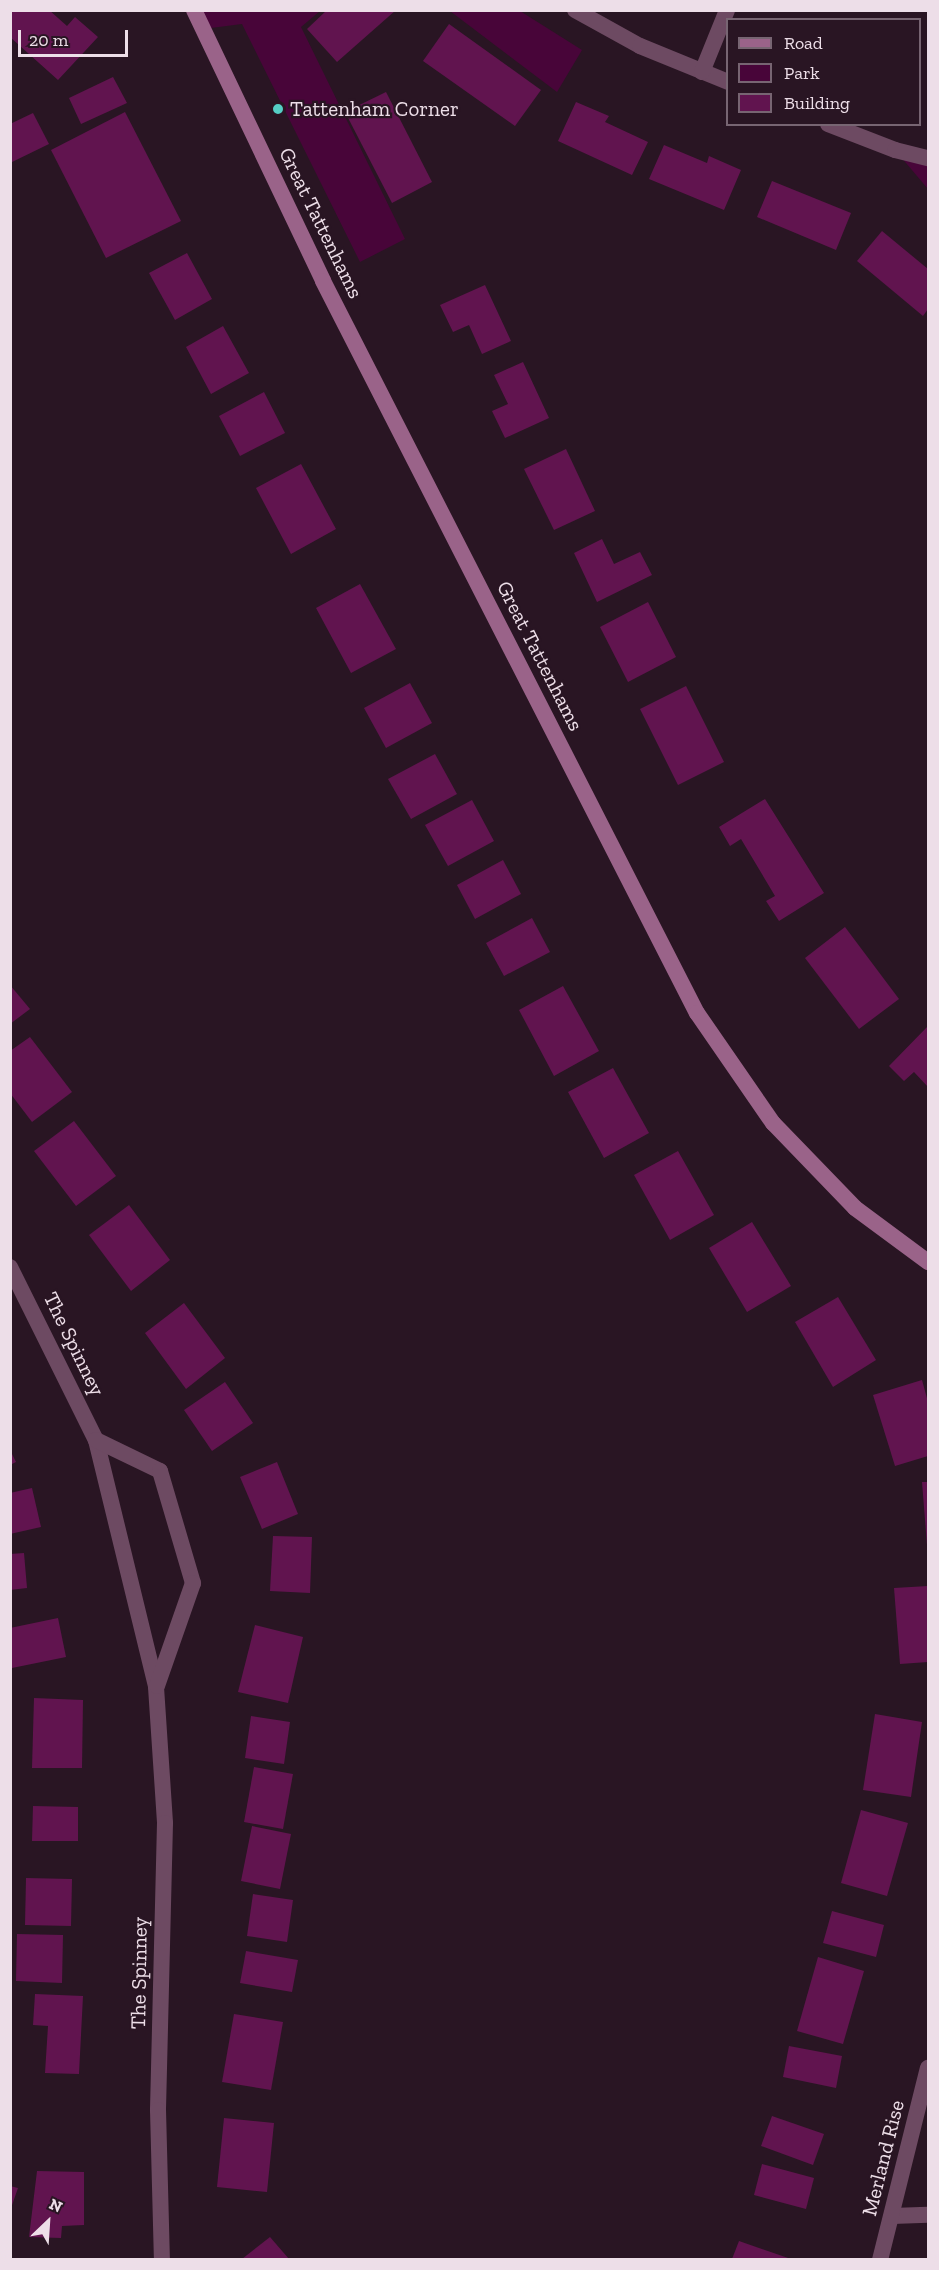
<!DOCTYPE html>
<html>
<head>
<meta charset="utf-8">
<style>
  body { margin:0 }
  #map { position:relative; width:939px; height:2270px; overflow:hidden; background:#291523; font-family:"Zilla Slab",serif }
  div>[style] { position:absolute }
  .green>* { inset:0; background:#480539 }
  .building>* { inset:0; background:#61144f }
  .minor>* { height:16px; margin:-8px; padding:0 8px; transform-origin:8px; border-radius:8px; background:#6d4a62 }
  .tertiary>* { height:16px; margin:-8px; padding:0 8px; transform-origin:8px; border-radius:8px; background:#6d4a62 }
  .secondary>* { height:16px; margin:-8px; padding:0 8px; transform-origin:8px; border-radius:8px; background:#9a6389 }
  .dots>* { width:16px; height:16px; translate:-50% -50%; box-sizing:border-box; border:3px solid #291523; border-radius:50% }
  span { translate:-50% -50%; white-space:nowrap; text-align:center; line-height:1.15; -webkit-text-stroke:4.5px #291523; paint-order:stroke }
  .poi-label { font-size:21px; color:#eddee8 }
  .left { translate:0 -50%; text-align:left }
  .street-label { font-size:21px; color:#eddee8 }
  .frame { position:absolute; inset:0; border:12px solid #eddee8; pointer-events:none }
  .legend { position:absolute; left:726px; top:18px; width:195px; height:108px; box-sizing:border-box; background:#291523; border:2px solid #776572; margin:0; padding:8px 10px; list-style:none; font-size:18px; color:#eddee8 }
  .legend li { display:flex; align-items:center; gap:12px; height:30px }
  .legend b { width:30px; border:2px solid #776572 }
  .north { position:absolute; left:18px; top:2192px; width:60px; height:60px; -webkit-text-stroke:4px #291523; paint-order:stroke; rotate:25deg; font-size:16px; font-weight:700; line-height:24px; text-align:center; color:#eddee8 }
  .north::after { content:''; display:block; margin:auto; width:21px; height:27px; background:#eddee8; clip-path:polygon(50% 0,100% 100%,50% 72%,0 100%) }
  .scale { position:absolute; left:18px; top:30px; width:110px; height:27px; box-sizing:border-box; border:3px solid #eddee8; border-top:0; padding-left:8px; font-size:18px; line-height:21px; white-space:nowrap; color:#eddee8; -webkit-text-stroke:4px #291523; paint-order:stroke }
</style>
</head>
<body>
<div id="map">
  <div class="green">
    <i style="clip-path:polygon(194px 11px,320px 11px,301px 27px,405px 239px,360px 262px,242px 24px,203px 29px)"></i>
    <i style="clip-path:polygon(450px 11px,520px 11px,582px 50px,557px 92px)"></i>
    <i style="clip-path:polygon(895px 150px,928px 158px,928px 189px)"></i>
  </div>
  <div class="building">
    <i style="clip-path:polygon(10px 10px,49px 10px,67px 26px,75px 17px,98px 37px,58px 80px,10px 37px)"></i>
    <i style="clip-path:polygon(396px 10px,337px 62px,307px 29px,327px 10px)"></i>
    <i style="clip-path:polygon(449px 24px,541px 90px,515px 126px,423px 61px)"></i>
    <i style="clip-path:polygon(113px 77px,127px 103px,81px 124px,69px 98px)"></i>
    <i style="clip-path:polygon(386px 92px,432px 182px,392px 203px,345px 112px)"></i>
    <i style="clip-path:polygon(576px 102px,609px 116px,605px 122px,648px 142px,632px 175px,558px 141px)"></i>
    <i style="clip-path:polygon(125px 112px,181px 221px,106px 258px,51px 150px)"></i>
    <i style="clip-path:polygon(33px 113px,49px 144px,10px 163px,10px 124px)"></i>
    <i style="clip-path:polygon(664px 145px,707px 163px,709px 156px,741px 170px,724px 210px,649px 179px)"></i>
    <i style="clip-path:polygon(772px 181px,851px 213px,836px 250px,757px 217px)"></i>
    <i style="clip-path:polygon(882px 231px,928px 269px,928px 309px,923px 316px,857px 261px)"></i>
    <i style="clip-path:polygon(187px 253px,212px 299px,175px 320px,149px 273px)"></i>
    <i style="clip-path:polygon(485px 285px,511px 341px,482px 354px,469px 325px,453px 332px,440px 305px)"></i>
    <i style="clip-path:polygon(223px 326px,249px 373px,211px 394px,186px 347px)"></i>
    <i style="clip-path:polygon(523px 362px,549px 418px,505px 438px,492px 411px,508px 404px,494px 375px)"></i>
    <i style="clip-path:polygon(264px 392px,285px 433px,240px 456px,219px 416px)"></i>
    <i style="clip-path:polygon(566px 449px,595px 511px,554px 530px,524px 469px)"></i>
    <i style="clip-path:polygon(301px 464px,336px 529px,291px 554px,256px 488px)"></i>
    <i style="clip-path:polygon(602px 539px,614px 564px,640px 552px,652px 575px,597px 602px,574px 553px)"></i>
    <i style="clip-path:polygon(360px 584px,396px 649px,351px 673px,316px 608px)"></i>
    <i style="clip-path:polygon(648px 602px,676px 657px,628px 682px,600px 627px)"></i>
    <i style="clip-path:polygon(410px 683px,432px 723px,386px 748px,364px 708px)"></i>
    <i style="clip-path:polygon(686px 686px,724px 762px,678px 785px,640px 709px)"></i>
    <i style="clip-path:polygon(435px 754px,457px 794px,411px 819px,388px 779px)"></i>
    <i style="clip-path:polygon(765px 799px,824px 893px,779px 921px,766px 901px,775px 896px,741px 839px,730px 846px,719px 827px)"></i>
    <i style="clip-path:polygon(472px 800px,494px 841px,448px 866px,425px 825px)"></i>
    <i style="clip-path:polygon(503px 860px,521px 894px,475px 919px,457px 885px)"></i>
    <i style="clip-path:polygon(532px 918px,550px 952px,504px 976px,486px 943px)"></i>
    <i style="clip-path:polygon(845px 927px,899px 999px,859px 1029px,805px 958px)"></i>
    <i style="clip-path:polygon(10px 985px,30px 1009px,10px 1024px)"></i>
    <i style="clip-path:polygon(563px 986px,599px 1051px,554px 1076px,519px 1010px)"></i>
    <i style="clip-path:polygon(928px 1026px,928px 1087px,914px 1072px,904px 1081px,889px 1066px)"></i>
    <i style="clip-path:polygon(30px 1037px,72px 1092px,32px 1122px,10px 1093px,10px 1051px)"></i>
    <i style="clip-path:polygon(613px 1068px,649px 1133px,604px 1158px,568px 1092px)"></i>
    <i style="clip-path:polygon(74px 1121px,116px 1176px,76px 1206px,34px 1151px)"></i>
    <i style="clip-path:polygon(678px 1151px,714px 1215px,670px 1240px,634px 1175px)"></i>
    <i style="clip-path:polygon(129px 1205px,170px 1260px,131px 1291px,89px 1235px)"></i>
    <i style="clip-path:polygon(752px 1222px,791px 1286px,747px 1312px,709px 1248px)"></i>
    <i style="clip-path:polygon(838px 1297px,876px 1360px,833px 1387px,795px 1322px)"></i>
    <i style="clip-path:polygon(184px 1303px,225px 1358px,186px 1389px,145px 1333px)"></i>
    <i style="clip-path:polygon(922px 1380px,928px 1402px,928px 1456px,895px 1466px,873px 1395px)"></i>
    <i style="clip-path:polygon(225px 1382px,253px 1423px,212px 1451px,184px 1410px)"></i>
    <i style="clip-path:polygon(10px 1450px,16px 1462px,10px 1465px)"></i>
    <i style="clip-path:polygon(277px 1462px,298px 1514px,262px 1529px,240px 1477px)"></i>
    <i style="clip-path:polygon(922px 1482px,928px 1482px,928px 1545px,927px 1545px)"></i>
    <i style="clip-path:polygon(32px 1488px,41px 1527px,10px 1534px,10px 1493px)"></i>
    <i style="clip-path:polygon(273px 1536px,312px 1537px,310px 1593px,270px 1591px)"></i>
    <i style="clip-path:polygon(24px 1553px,27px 1588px,10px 1590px,10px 1554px)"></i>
    <i style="clip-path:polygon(928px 1586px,928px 1662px,900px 1664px,894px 1588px)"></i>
    <i style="clip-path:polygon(58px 1618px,66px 1657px,12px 1668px,10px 1628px)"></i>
    <i style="clip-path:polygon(255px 1625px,303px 1637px,288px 1703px,238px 1692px)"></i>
    <i style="clip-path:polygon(34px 1698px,83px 1700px,82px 1768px,32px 1768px)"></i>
    <i style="clip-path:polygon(875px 1714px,922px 1722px,911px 1797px,863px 1790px)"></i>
    <i style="clip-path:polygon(251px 1716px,290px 1722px,284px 1764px,245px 1758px)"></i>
    <i style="clip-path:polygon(254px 1767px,293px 1774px,283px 1829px,244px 1822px)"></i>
    <i style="clip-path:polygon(33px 1806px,78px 1807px,78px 1841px,32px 1841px)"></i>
    <i style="clip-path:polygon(861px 1810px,908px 1823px,887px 1896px,841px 1883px)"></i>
    <i style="clip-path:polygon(252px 1826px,291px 1834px,280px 1889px,241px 1881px)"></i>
    <i style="clip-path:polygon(26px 1878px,72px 1879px,71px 1926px,25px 1925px)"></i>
    <i style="clip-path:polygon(253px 1894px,293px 1900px,287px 1942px,247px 1936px)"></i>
    <i style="clip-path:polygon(832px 1911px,884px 1925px,876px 1957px,823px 1943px)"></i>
    <i style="clip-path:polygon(17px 1934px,63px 1935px,62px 1983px,16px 1981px)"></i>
    <i style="clip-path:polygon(246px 1951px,298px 1960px,292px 1992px,240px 1983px)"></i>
    <i style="clip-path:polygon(818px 1957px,864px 1971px,843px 2044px,797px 2031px)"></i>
    <i style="clip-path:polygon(35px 1994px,83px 1996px,79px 2074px,45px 2073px,48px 2026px,33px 2025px)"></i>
    <i style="clip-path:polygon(234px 2014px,283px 2022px,271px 2090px,222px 2082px)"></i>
    <i style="clip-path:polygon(789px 2046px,842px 2056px,836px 2088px,783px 2077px)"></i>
    <i style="clip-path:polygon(772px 2116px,824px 2134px,813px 2165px,761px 2146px)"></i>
    <i style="clip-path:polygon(224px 2118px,274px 2123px,267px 2192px,217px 2187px)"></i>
    <i style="clip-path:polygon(762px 2164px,814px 2178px,806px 2209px,754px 2195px)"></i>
    <i style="clip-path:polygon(37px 2171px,84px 2172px,84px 2225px,62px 2226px,61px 2238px,29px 2237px)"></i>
    <i style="clip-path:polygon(10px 2186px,18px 2188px,11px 2208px,10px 2208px)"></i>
    <i style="clip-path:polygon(270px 2237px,289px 2259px,242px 2259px)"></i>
    <i style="clip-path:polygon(739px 2241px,791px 2259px,732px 2259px)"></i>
  </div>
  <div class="minor">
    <i style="left:575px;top:10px;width:74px;rotate:29deg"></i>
    <i style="left:640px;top:46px;width:95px;rotate:22.2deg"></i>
    <i style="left:702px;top:72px;width:67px;rotate:-68deg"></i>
    <i style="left:828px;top:124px;width:72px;rotate:21.2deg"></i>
    <i style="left:895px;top:150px;width:34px;rotate:14deg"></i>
    <i style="left:10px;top:1267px;width:193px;rotate:63.6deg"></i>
    <i style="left:96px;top:1440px;width:254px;rotate:76.3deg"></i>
    <i style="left:156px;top:1687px;width:136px;rotate:86.2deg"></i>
    <i style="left:165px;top:1823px;width:287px;rotate:91.4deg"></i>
    <i style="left:158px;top:2110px;width:150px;rotate:88.5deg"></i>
    <i style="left:96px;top:1440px;width:71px;rotate:25.8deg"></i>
    <i style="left:160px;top:1471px;width:117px;rotate:73.6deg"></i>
    <i style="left:193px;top:1583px;width:109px;rotate:109.3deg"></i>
    <i style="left:892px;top:2216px;width:36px;rotate:-2deg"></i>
  </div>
  <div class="tertiary">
    <i style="left:880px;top:2260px;width:198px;rotate:-76deg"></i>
  </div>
  <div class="secondary">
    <i style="left:194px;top:10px;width:300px;rotate:64.5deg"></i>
    <i style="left:323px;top:281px;width:822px;rotate:62.94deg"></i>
    <i style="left:697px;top:1013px;width:134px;rotate:55.4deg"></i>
    <i style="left:773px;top:1123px;width:118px;rotate:46deg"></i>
    <i style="left:855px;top:1208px;width:91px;rotate:36.5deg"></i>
  </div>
  <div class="dots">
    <i style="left:278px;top:109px;background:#55cec5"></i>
  </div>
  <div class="poi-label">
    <span class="left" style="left:290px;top:109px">Tattenham Corner</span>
  </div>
  <div class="street-label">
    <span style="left:321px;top:223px;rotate:64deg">Great Tattenhams</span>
    <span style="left:540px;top:656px;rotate:63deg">Great Tattenhams</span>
    <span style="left:74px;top:1344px;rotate:64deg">The Spinney</span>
    <span style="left:139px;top:1973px;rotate:-89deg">The Spinney</span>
    <span style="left:883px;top:2158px;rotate:-76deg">Merland Rise</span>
  </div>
  <div class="frame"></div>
  <ul class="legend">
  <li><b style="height:8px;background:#9a6389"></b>Road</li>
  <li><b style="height:16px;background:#480539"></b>Park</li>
  <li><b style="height:16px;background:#61144f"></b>Building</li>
  </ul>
  <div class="north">N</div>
  <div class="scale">20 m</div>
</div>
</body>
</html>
